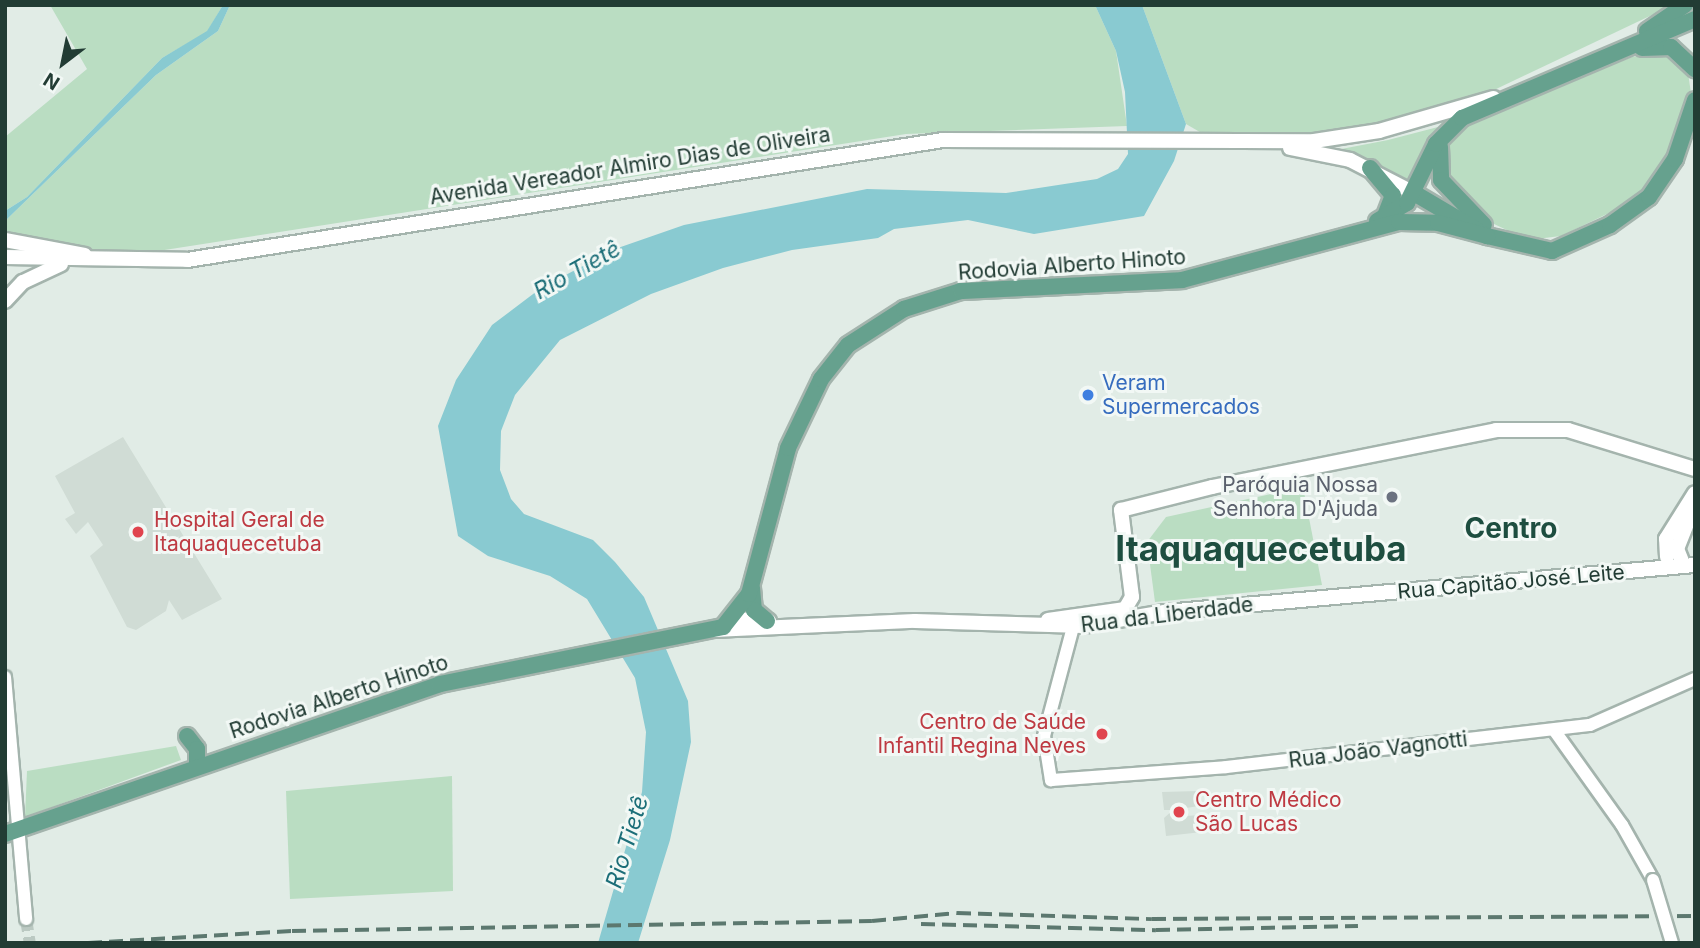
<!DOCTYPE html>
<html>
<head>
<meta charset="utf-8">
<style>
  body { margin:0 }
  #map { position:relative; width:1700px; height:948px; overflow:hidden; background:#e1ece6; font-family:Inter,sans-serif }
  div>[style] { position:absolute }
  .built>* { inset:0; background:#d0dcd5 }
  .green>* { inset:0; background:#baddc2 }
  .water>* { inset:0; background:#89cad1 }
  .tertiary-tunnel>* { height:12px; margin-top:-6px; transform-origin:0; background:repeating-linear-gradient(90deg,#bbc9c2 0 12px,transparent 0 18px) }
  .roads { filter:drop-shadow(2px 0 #a4b4ad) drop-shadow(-2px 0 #a4b4ad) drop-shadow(0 2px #a4b4ad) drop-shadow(0 -2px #a4b4ad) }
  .tertiary>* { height:12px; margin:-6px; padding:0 6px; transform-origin:6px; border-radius:6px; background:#fff }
  .secondary>* { height:14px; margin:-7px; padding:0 7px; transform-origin:7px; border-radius:7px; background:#fff }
  .primary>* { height:16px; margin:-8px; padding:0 8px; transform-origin:8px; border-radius:8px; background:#66a18e }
  .rail>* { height:3.5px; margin-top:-1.75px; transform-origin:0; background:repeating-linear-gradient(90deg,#5c786f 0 14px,transparent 0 21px) }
  .bridges { filter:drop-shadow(2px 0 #a4b4ad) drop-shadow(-2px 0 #a4b4ad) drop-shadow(0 2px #a4b4ad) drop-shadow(0 -2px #a4b4ad) }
  .tertiary-bridge>* { height:12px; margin:-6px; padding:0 6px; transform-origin:6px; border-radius:6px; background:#fff }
  .dots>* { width:19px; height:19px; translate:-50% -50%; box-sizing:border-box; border:4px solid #f2f8f5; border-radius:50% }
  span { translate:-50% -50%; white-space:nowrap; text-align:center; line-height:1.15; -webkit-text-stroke:6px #f2f8f5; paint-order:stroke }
  .street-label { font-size:21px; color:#223c34 }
  .shop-label { font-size:21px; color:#366cbe }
  .left { translate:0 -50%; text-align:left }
  .worship-label { font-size:21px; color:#5b616d }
  .right { translate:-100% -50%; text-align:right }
  .health-label { font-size:21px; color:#be3a42 }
  .water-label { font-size:23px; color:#1c6e78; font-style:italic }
  .district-label { font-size:28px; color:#1e4e40; font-weight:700 }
  .town-label { font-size:35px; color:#1e4e40; font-weight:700 }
  .frame { position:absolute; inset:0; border:7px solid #223c34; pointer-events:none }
  .north { position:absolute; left:28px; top:28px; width:70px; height:70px; -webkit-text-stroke:5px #f2f8f5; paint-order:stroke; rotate:212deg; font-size:19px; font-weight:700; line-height:28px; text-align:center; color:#223c34 }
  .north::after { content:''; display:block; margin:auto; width:24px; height:32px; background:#223c34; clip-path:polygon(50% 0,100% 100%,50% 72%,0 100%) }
</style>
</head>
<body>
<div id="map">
  <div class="built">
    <i style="clip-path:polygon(123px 437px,222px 599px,182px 620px,169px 600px,166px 611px,136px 630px,127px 627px,90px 556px,103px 545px,88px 522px,76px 534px,65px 519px,75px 513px,55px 476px)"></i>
    <i style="clip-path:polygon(1198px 791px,1199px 806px,1186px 808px,1186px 816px,1200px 815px,1202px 832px,1166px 836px,1164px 818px,1173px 810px,1164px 810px,1162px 792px)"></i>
  </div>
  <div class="green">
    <i style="clip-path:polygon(50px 5px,223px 5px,207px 32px,162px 58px,27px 197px,5px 211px,5px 137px,87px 69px)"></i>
    <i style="clip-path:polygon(230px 5px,1095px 5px,1116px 51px,1127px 126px,906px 134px,126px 256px,5px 233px,5px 221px,156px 75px,218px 31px)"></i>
    <i style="clip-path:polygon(1142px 5px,1673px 5px,1492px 91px,1403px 120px,1317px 135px,1205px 135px,1186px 124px)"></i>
    <i style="clip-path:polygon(1666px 53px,1688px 72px,1691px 94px,1663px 175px,1634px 201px,1561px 236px,1528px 240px,1494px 224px,1447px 182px,1444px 145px,1468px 122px,1632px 57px)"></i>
    <i style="clip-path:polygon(1438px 127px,1414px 189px,1331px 151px,1388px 140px)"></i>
    <i style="clip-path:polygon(1303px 487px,1322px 585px,1155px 602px,1147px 542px,1166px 517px)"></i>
    <i style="clip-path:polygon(176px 746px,181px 760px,25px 817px,27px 771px)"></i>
    <i style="clip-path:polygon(452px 776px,453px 891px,290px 899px,286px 791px)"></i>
  </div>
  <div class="water">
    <i style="clip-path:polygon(223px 5px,230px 5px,218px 31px,156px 75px,5px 221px,5px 211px,27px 197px,162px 58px,207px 31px)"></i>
    <i style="clip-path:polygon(1095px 5px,1142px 5px,1186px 124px,1174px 161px,1144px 216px,1034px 234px,968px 220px,894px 229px,878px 238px,792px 250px,723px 268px,651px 294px,560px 340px,515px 395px,501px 431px,500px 470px,511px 499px,524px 514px,593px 540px,615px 562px,644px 597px,688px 701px,691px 742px,670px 840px,638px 943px,598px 943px,642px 792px,646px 732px,635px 678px,587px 599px,550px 576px,488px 556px,458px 536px,438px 426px,456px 380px,492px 325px,541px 288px,615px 249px,684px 225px,867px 189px,1006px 193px,1097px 179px,1118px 169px,1128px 154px,1125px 92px,1116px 51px)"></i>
  </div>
  <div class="tertiary-tunnel">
    <i style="left:26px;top:919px;width:24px;rotate:81deg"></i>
  </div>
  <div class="roads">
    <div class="tertiary">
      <i style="left:1073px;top:627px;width:113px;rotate:104.9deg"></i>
      <i style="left:1044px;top:736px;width:45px;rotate:81deg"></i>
      <i style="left:1051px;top:780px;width:175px;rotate:-4.2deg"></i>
      <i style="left:1226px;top:767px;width:366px;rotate:-6.6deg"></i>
      <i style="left:1590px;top:725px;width:115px;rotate:-23.7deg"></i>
      <i style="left:5px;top:677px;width:243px;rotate:85deg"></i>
      <i style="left:1554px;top:730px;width:117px;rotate:54.4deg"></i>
      <i style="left:1622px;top:825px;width:63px;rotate:60.6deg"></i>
    </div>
    <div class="secondary">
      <i style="left:1290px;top:148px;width:61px;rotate:11.3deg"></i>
      <i style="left:1350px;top:160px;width:72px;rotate:27.3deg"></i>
      <i style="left:5px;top:240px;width:81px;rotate:10.6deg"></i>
      <i style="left:5px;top:257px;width:182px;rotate:0.9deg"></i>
      <i style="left:187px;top:260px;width:765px;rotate:-9.02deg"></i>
      <i style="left:943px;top:140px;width:371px;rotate:0.2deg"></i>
      <i style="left:1314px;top:141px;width:66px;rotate:-8.7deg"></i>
      <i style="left:1379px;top:131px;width:119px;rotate:-16.1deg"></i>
      <i style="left:5px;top:301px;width:26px;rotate:-47deg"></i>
      <i style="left:23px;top:282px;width:42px;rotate:-25.3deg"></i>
      <i style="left:1667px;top:557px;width:18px;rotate:-93deg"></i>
      <i style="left:1666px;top:539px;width:54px;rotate:-57.8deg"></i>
      <i style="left:1684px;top:566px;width:18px;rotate:-112deg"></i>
      <i style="left:1677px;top:549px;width:46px;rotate:-68.4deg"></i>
      <i style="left:734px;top:619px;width:35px;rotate:3deg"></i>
      <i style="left:1048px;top:620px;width:78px;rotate:-8.1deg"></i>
      <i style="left:1125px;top:609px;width:14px;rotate:-60deg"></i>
      <i style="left:1132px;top:597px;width:88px;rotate:-97.2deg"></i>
      <i style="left:1121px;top:510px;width:94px;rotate:-14.2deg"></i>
      <i style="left:1212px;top:487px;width:290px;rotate:-11.3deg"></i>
      <i style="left:1496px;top:430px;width:72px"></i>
      <i style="left:1568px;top:430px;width:133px;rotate:17.1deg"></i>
      <i style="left:714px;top:630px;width:201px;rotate:-2.6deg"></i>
      <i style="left:915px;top:621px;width:168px;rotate:1.7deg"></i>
      <i style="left:1083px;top:626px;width:83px;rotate:-9.7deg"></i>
      <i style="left:1165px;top:612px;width:532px;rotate:-5.07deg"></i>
    </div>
    <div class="primary">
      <i style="left:1647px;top:31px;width:46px;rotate:-34.4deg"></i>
      <i style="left:1642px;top:48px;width:29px;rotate:-2deg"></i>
      <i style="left:1671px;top:47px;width:33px;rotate:43deg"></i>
      <i style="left:1440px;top:147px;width:33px;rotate:88deg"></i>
      <i style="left:1441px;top:180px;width:62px;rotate:46.3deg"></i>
      <i style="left:1370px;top:168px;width:35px;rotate:50deg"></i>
      <i style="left:1393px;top:195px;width:25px;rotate:111deg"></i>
      <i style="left:1414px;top:193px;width:85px;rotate:30.5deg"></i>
      <i style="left:1487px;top:236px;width:67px;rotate:13deg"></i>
      <i style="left:1552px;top:251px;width:64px;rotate:-24.1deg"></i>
      <i style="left:1610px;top:225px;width:48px;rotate:-35.7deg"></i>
      <i style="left:1649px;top:197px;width:46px;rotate:-55.6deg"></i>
      <i style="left:1675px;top:159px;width:62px;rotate:-71.3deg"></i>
      <i style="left:1377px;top:221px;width:35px;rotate:-31deg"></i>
      <i style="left:1407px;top:203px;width:66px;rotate:-63.8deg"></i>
      <i style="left:1436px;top:144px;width:37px;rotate:-45deg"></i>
      <i style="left:1462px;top:118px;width:253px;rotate:-23deg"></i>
      <i style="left:752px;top:588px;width:22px;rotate:85deg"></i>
      <i style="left:754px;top:610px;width:17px;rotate:40deg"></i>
      <i style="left:187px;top:736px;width:16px;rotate:52deg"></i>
      <i style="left:197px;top:749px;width:17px;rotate:90deg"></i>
      <i style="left:5px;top:834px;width:460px;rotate:-19deg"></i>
      <i style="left:440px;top:684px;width:289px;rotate:-11.4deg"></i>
      <i style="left:723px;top:627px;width:42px;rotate:-51.8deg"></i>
      <i style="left:749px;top:594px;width:151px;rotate:-75deg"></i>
      <i style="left:788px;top:448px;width:76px;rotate:-64.4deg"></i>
      <i style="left:821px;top:379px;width:43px;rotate:-51.5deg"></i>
      <i style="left:848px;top:345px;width:67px;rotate:-32.7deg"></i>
      <i style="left:904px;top:309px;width:60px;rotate:-17.5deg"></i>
      <i style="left:961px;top:291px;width:221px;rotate:-2.8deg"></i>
      <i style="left:1182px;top:280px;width:225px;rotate:-15deg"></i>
      <i style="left:1399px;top:222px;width:39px;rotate:1deg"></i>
      <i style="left:1438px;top:223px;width:51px;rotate:14.9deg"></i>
    </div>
  </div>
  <div class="rail">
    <i style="left:921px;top:924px;width:235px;rotate:1.5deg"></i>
    <i style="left:1156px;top:930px;width:202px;rotate:-1.1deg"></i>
    <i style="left:88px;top:943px;width:204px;rotate:-3.4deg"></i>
    <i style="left:292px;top:931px;width:580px;rotate:-0.99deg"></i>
    <i style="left:872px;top:921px;width:85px;rotate:-5.4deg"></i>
    <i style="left:957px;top:913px;width:195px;rotate:1.8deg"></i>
    <i style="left:1152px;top:919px;width:543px;rotate:-0.32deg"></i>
  </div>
  <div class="bridges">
    <div class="tertiary-bridge">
      <i style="left:1653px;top:880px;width:66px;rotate:73.2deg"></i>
    </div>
  </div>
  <div class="dots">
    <i style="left:1088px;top:395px;background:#3f7fe0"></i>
    <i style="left:1392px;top:497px;background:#6b7280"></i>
    <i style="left:138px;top:532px;background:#e0444e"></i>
    <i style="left:1102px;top:734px;background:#e0444e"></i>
    <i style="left:1179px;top:812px;background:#e0444e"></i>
  </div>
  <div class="street-label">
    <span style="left:630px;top:166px;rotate:-9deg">Avenida Vereador Almiro Dias de Oliveira</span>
    <span style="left:1072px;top:265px;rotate:-4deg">Rodovia Alberto Hinoto</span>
    <span style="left:1511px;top:582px;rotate:-5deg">Rua Capitão José Leite</span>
    <span style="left:1167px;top:615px;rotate:-7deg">Rua da Liberdade</span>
    <span style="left:339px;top:697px;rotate:-18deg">Rodovia Alberto Hinoto</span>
    <span style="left:1378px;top:750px;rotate:-7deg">Rua João Vagnotti</span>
  </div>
  <div class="shop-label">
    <span class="left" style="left:1102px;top:395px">Veram<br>Supermercados</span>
  </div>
  <div class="worship-label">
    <span class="right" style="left:1378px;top:497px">Paróquia Nossa<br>Senhora D'Ajuda</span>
  </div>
  <div class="health-label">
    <span class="left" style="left:154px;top:532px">Hospital Geral de<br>Itaquaquecetuba</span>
    <span class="right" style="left:1086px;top:734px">Centro de Saúde<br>Infantil Regina Neves</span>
    <span class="left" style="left:1195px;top:812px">Centro Médico<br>São Lucas</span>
  </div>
  <div class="water-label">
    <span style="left:577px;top:270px;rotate:-29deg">Rio Tietê</span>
    <span style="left:627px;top:842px;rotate:-73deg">Rio Tietê</span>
  </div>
  <div class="district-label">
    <span style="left:1511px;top:528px">Centro</span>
  </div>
  <div class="town-label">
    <span style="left:1261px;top:548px">Itaquaquecetuba</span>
  </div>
  <div class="frame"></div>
  <div class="north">N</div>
</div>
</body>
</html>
